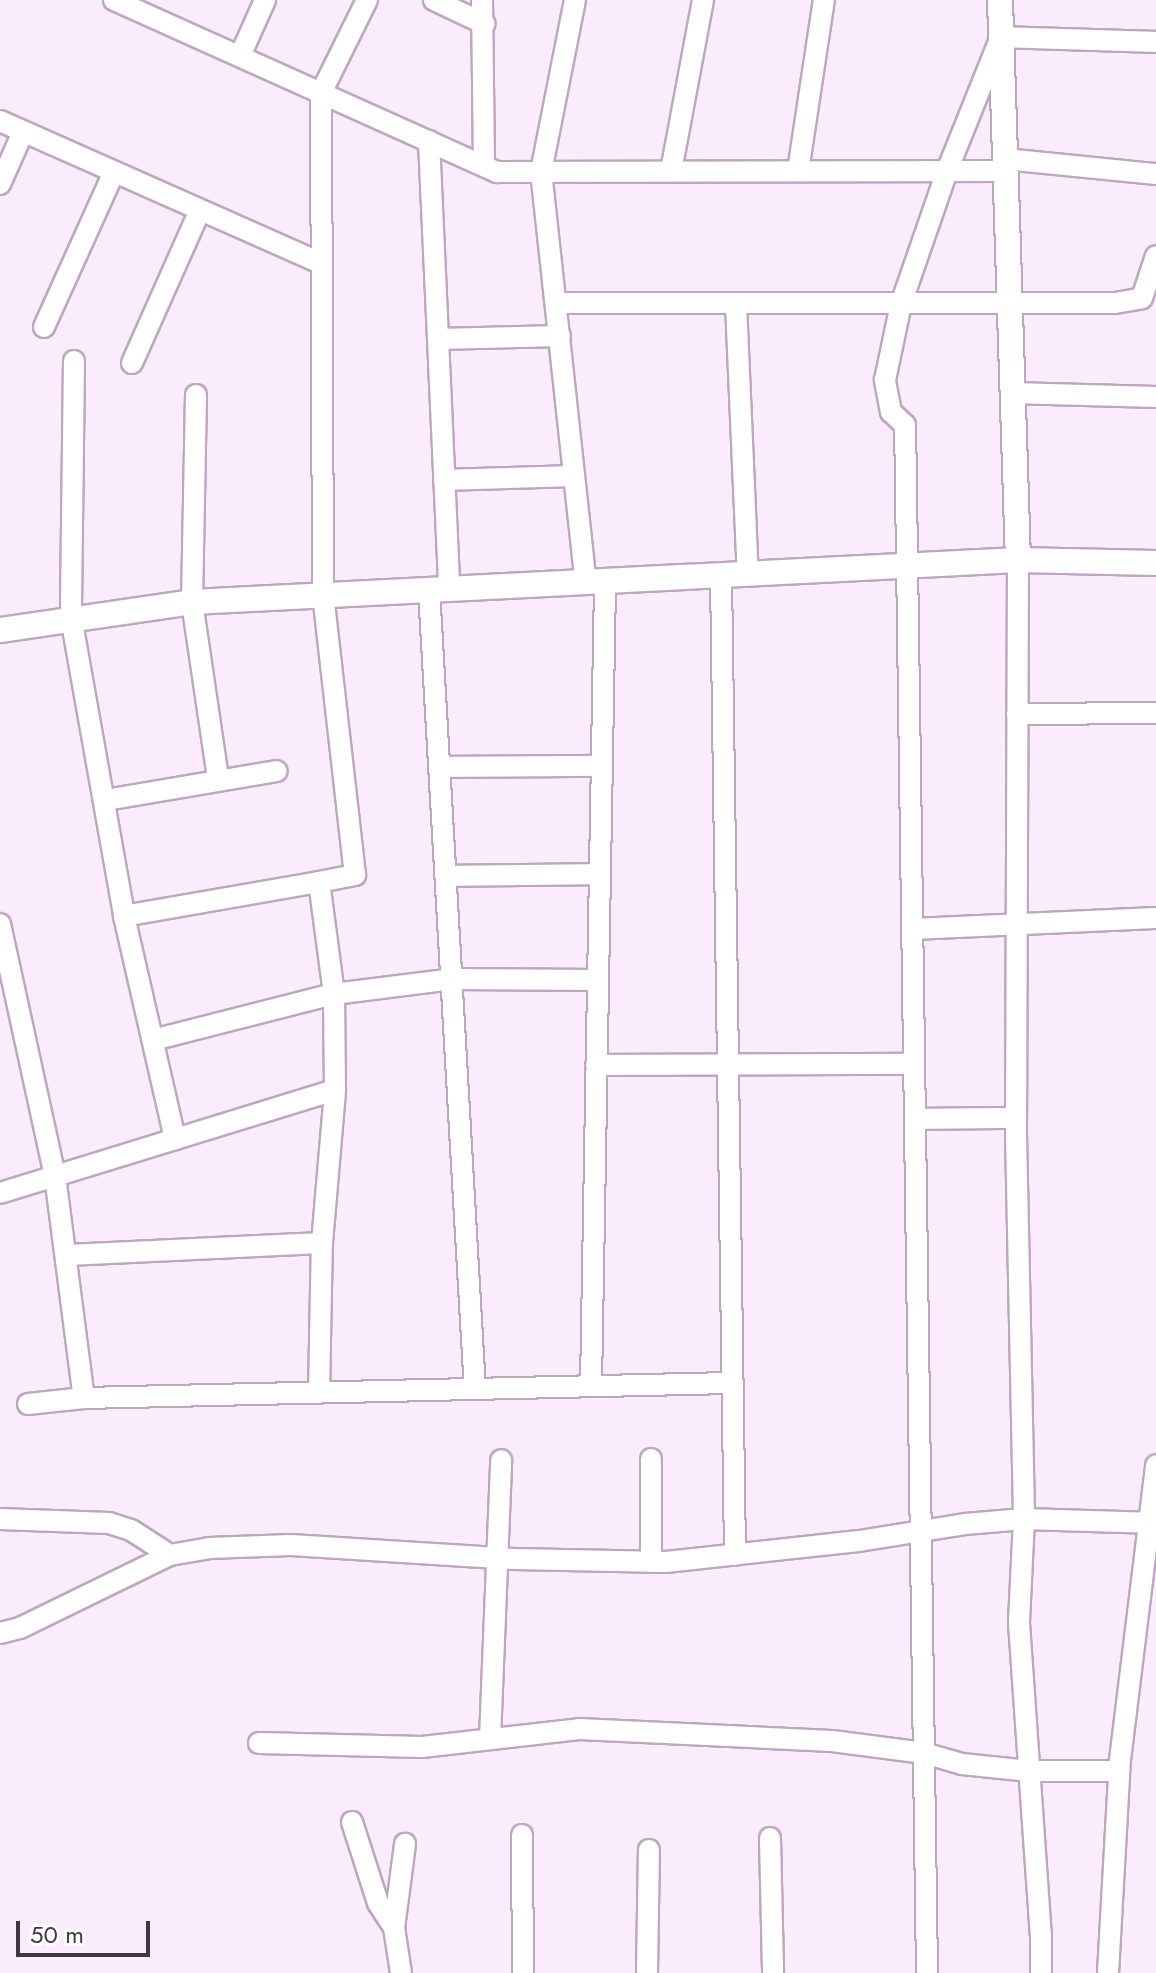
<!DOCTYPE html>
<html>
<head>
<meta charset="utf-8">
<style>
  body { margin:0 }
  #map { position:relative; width:1156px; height:1973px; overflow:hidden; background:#fbecfd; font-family:Jost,sans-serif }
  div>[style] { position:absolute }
  .roads { filter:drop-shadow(2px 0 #bea6c1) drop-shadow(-2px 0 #bea6c1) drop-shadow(0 2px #bea6c1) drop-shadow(0 -2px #bea6c1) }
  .minor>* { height:20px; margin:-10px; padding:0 10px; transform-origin:10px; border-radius:10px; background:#fff }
  .tertiary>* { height:24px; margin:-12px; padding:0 12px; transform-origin:12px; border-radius:12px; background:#fff }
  span { translate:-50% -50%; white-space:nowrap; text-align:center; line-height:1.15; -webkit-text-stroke:8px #fff; paint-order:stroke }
  .scale { position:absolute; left:16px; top:1921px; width:134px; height:36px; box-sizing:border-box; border:4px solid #413742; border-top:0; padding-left:10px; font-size:24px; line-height:28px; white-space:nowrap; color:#413742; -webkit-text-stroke:6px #fff; paint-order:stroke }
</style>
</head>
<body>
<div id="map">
  <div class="roads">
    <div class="minor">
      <i style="left:114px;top:0;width:420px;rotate:24.2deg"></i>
      <i style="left:497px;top:172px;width:509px;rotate:-0.11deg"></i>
      <i style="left:434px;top:0;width:56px;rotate:25.2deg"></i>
      <i style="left:482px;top:0;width:165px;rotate:89.3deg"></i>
      <i style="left:575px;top:0;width:174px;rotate:101.2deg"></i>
      <i style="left:541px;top:171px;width:413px;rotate:83.8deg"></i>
      <i style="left:240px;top:56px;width:61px;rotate:-65.9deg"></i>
      <i style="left:0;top:121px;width:352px;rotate:23.9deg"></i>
      <i style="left:429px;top:141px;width:448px;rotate:87.4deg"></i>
      <i style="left:1005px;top:159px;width:152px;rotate:5.7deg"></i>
      <i style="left:671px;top:171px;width:174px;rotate:-79.4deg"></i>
      <i style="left:798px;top:171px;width:173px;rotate:-81.4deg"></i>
      <i style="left:0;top:184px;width:57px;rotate:-66.1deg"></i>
      <i style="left:556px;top:303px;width:559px"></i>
      <i style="left:1115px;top:303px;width:27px;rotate:-10deg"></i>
      <i style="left:1142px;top:298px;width:44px;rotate:-71.6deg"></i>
      <i style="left:736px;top:304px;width:270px;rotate:87.5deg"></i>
      <i style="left:44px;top:327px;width:170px;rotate:-65.7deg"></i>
      <i style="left:438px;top:339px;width:122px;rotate:-1.4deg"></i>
      <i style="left:74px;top:361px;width:256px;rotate:90.7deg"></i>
      <i style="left:71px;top:617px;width:304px;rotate:79.9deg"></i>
      <i style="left:124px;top:916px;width:229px;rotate:77.1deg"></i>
      <i style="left:132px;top:363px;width:167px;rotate:-66deg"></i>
      <i style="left:1013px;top:393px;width:143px;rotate:1.6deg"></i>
      <i style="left:196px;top:395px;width:207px;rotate:91.1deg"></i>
      <i style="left:192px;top:602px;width:179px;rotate:81.6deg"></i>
      <i style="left:444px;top:480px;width:129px;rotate:-1.8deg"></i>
      <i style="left:1018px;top:560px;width:574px;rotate:90.2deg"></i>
      <i style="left:1016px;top:1134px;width:385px;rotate:88.8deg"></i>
      <i style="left:1024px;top:1519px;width:104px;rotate:92.8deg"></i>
      <i style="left:1019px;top:1623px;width:312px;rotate:86deg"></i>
      <i style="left:1041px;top:1934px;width:39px;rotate:90deg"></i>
      <i style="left:721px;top:575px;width:980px;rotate:89.18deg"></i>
      <i style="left:429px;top:590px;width:800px;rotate:86.71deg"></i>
      <i style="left:1017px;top:714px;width:139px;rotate:-0.4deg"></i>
      <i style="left:439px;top:767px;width:163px;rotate:-0.4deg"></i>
      <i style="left:106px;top:800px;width:173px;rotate:-9.6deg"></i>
      <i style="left:446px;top:876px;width:154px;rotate:-0.7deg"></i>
      <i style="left:124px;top:916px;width:198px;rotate:-9.9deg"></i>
      <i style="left:0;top:924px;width:258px;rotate:77.7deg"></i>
      <i style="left:55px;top:1176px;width:224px;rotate:82.6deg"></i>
      <i style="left:912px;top:929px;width:244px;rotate:-2.6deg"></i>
      <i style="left:153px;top:1040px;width:187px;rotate:-14.3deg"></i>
      <i style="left:334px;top:994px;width:119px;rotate:-7.2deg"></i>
      <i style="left:452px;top:979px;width:146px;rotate:0.4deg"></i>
      <i style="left:596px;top:1065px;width:318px;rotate:-0.2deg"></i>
      <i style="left:917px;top:1119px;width:99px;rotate:-0.6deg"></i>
      <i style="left:0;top:1193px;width:350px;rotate:-17.1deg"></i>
      <i style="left:67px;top:1255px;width:255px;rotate:-2.7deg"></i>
      <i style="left:591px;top:1386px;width:805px;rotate:-89deg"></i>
      <i style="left:319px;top:1393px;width:150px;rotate:-88.9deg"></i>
      <i style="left:322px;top:1243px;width:154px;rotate:-85.1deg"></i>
      <i style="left:335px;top:1090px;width:96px;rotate:-90.6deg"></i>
      <i style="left:334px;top:994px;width:113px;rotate:-97.6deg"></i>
      <i style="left:319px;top:882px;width:37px;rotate:-11deg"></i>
      <i style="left:355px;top:875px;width:281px;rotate:-96.5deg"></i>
      <i style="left:323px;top:596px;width:503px;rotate:-90.23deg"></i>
      <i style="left:321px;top:93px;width:104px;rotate:-63.7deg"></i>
      <i style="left:28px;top:1404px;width:56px;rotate:-6.1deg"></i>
      <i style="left:84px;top:1398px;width:648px;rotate:-1.33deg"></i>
      <i style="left:0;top:1519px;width:109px;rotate:2.1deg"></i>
      <i style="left:109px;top:1523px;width:23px;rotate:18deg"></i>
      <i style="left:131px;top:1530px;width:46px;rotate:32.7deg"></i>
      <i style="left:651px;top:1562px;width:103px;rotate:-90deg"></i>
      <i style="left:0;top:1633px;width:21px;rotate:-14deg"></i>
      <i style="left:20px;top:1628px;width:167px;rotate:-26deg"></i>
      <i style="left:170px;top:1555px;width:40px;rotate:-10deg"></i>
      <i style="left:209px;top:1548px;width:82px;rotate:-2.1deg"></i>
      <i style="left:291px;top:1545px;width:223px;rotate:3.6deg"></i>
      <i style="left:514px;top:1559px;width:152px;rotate:1.1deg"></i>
      <i style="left:666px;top:1562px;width:194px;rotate:-6.2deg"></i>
      <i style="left:859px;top:1541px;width:107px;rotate:-9.1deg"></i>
      <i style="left:965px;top:1524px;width:59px;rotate:-4.8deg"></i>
      <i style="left:1024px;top:1519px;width:132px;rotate:1.7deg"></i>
      <i style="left:490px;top:1739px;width:279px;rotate:-87.7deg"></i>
      <i style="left:259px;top:1743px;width:163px;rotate:1.4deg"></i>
      <i style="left:422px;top:1747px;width:158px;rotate:-6.5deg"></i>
      <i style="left:579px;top:1729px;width:253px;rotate:2.7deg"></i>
      <i style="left:832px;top:1741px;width:93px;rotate:7.4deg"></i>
      <i style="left:924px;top:1753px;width:40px;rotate:16deg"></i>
      <i style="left:962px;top:1764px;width:68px;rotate:5.9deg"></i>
      <i style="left:1030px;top:1771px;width:89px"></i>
      <i style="left:352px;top:1822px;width:85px;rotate:72.2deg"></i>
      <i style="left:378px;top:1903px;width:30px;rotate:57deg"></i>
      <i style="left:522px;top:1835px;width:138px;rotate:89.6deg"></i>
      <i style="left:770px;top:1838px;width:135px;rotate:88.7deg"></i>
      <i style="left:401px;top:1973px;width:46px;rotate:-98.8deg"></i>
      <i style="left:394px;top:1928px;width:85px;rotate:-82.5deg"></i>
      <i style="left:647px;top:1973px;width:123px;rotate:-89.1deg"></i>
      <i style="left:927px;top:1973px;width:1548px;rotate:-90.81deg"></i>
      <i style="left:905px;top:425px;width:19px;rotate:-137deg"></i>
      <i style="left:891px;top:412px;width:33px;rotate:-101deg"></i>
      <i style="left:885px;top:380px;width:78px;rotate:-78.1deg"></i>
      <i style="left:901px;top:304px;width:141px;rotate:-70.9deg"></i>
      <i style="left:947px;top:171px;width:144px;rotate:-68.1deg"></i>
      <i style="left:1001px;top:37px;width:155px;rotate:1.8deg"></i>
      <i style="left:1108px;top:1973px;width:213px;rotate:-86.8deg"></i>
      <i style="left:1120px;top:1760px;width:297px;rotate:-83deg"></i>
    </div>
    <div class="tertiary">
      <i style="left:1000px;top:0;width:560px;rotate:88.16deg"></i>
      <i style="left:0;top:630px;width:194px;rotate:-8.3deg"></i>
      <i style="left:192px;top:602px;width:827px;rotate:-2.91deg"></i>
      <i style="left:1018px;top:560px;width:138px;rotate:1.2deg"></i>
    </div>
  </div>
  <div class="scale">50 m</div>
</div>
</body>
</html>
